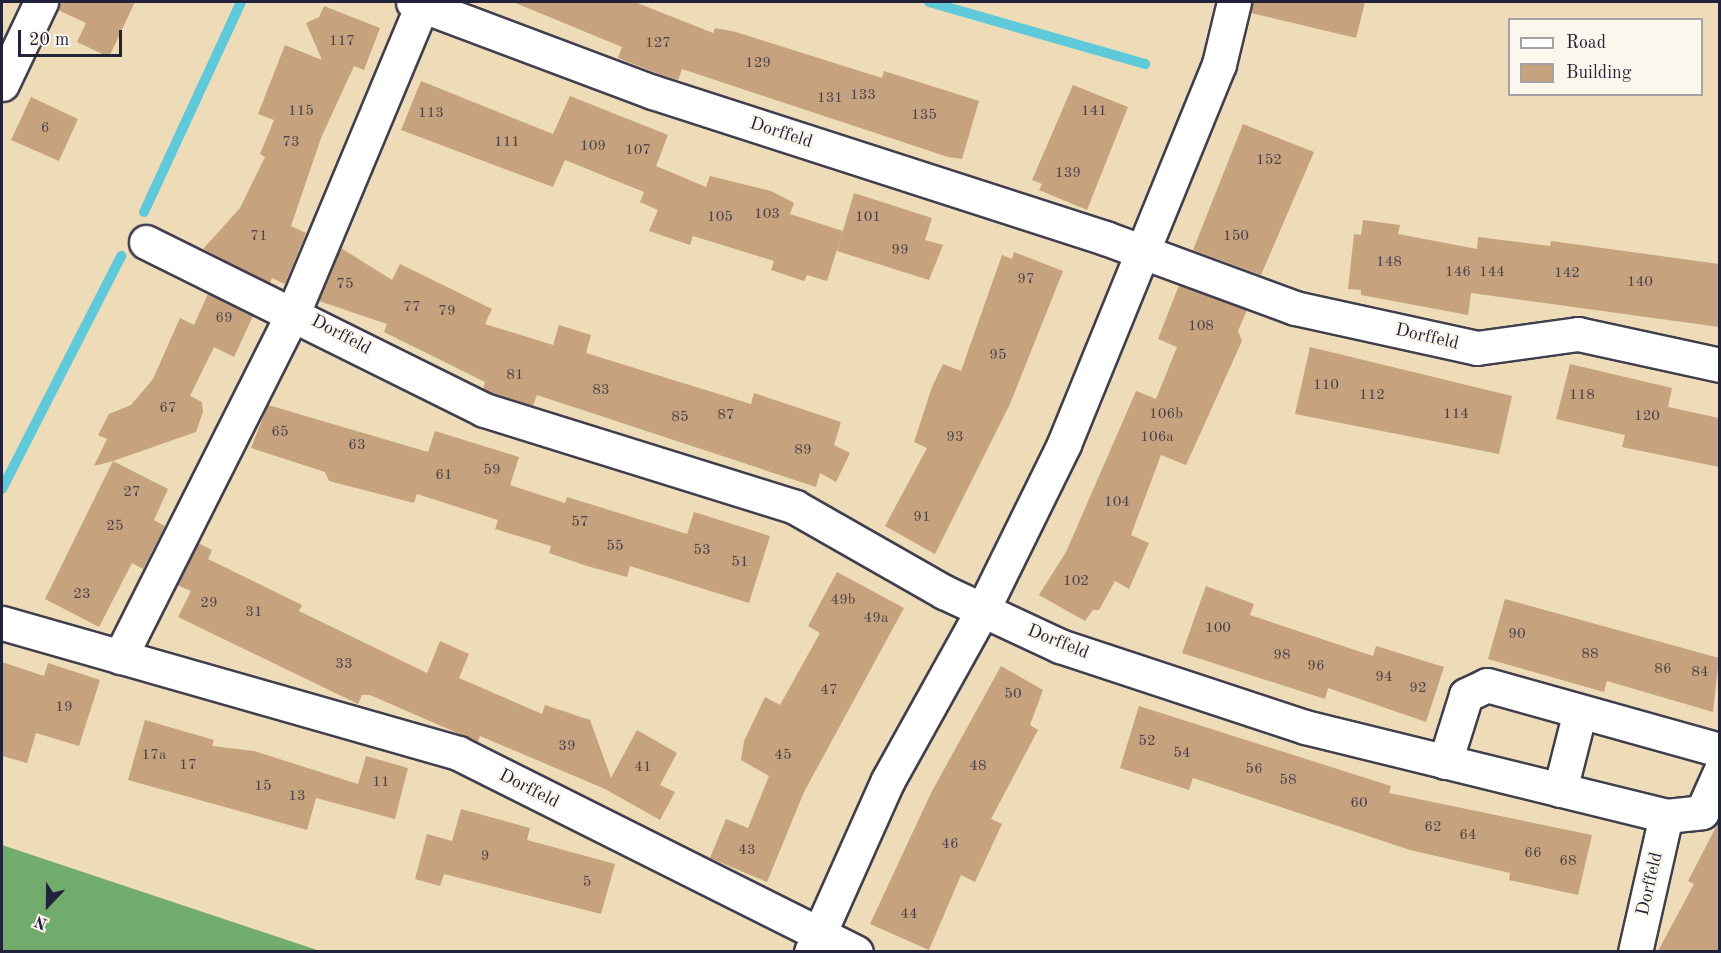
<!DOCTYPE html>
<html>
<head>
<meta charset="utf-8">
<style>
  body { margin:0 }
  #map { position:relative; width:1721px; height:953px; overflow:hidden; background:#eedcb9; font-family:"Old Standard TT",serif }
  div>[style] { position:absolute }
  .forest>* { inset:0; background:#71ac6c }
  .stream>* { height:10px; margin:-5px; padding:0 5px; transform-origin:5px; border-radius:5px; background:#5fc9d9 }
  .building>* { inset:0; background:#c6a27e }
  .roads { filter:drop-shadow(2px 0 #413e4e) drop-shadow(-2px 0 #413e4e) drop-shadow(0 2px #413e4e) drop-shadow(0 -2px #413e4e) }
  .minor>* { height:33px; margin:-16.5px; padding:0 16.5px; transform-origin:16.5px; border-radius:16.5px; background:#fff }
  span { translate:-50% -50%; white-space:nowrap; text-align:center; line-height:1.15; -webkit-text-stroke:4.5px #fbf7ec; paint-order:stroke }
  .number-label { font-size:15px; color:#4b424c }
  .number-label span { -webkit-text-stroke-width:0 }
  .street-label { font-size:18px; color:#22223b }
  .frame { position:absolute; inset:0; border:3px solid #22223b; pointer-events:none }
  .legend { position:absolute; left:1508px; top:18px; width:195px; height:78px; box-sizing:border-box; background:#fbf7ec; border:2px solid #a4a2a5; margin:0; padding:8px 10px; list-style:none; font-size:18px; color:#22223b }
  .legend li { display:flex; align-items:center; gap:12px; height:30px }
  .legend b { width:30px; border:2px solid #a4a2a5 }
  .north { position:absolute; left:18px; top:875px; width:60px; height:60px; -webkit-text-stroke:4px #fbf7ec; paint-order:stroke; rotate:202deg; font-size:16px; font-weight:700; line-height:24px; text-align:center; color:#22223b }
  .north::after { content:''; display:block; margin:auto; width:21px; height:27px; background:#22223b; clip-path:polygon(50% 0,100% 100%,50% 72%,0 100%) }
  .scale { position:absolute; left:18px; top:30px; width:104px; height:27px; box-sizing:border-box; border:3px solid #22223b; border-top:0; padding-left:8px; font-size:18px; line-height:21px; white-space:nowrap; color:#22223b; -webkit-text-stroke:4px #fbf7ec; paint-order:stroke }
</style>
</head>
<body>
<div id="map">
  <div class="forest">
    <i style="clip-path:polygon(2px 845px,320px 951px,2px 951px)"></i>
  </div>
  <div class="stream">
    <i style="left:929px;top:2px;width:225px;rotate:16deg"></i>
    <i style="left:144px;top:212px;width:231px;rotate:-65.2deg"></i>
    <i style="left:2px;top:489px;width:262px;rotate:-62.9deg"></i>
  </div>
  <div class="building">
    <i style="clip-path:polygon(60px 2px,135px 2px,109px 57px,77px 42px,86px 23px,58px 10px)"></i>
    <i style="clip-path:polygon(513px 2px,635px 2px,713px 33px,715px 28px,736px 32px,882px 78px,884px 71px,979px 101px,962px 159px,948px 157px,682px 69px,678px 80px,659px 74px,618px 58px,622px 47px)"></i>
    <i style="clip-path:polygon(1252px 2px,1365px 2px,1356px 38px,1251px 13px)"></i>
    <i style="clip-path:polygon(324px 6px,380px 28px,364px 70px,354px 66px,321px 138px,291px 226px,306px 233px,285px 284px,272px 278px,270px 283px,203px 249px,240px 208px,265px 157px,260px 154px,274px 120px,258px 114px,285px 45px,322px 60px,306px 23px,319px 17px)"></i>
    <i style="clip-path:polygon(421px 81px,553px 134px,570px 96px,668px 135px,656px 166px,706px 187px,710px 176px,771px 191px,794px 203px,790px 214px,843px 231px,827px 281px,807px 275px,804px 281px,771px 270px,774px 261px,693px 236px,690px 245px,649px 231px,658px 210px,640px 202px,644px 192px,565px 160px,553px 187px,401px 130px)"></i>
    <i style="clip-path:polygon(1073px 85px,1128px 107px,1087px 210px,1039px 190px,1042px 184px,1032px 180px)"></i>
    <i style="clip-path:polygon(31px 97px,78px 119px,59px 161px,11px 140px)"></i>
    <i style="clip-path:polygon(1243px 124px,1314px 152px,1261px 275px,1193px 250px)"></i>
    <i style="clip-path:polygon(854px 193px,932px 218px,925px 240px,943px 245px,929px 280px,837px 251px)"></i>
    <i style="clip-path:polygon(1363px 220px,1400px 225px,1398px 234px,1477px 249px,1478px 237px,1550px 246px,1551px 241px,1719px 264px,1719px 327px,1471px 293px,1468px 315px,1361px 295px,1361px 290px,1348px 289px,1354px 234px,1361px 235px)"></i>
    <i style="clip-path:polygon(341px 248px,392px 280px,400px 264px,492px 309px,485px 324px,553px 345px,559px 325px,591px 335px,586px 353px,751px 404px,754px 393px,841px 422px,834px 445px,850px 453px,836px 482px,820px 473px,816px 487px,537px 395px,533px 406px,491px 393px,483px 389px,485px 382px,384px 332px,387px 324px,319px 301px)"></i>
    <i style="clip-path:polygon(1014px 252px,1063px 271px,1010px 404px,935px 554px,885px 526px,927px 448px,914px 442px,932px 387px,943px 364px,961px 371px,1002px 255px,1012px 259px)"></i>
    <i style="clip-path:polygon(1179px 285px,1247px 310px,1238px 331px,1242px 341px,1186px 465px,1161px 455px,1131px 535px,1149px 543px,1129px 589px,1115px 581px,1099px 610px,1093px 610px,1085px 621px,1039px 595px,1066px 552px,1136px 391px,1156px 399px,1177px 347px,1158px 339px)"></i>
    <i style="clip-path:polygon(208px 294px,253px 316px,234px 357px,214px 347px,190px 396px,202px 402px,203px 412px,196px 432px,113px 461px,168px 489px,154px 520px,165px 526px,143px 569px,132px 563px,99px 627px,45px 599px,113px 461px,94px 466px,107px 439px,98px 435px,109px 414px,131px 405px,153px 379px,180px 318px,194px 325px)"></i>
    <i style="clip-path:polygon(1310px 347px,1512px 396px,1499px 454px,1295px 414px)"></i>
    <i style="clip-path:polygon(1570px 364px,1672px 388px,1668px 407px,1719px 418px,1719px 467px,1622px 447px,1625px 435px,1556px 419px)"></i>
    <i style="clip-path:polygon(268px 405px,428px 452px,435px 431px,519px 457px,510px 485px,565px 503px,567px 497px,687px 534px,694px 512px,770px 536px,749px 603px,630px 566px,627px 577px,587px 566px,549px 553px,551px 546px,495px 529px,498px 520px,417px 494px,414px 503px,329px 481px,325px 472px,251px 448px)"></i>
    <i style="clip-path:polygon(198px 543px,212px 550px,208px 559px,302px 605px,299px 611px,427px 673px,440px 641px,469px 654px,459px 678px,542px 714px,545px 705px,590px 720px,611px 778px,637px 730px,677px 753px,660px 785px,675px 792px,660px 820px,605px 789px,480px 736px,478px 742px,370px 695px,362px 695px,358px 704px,178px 617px,191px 591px,177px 585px)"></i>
    <i style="clip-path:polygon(837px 572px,904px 608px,804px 792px,767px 882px,710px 858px,726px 819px,748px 828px,769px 776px,741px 760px,744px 741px,765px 697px,780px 705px,820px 633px,808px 626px)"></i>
    <i style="clip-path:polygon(1206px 586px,1254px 604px,1250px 615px,1373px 656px,1376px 646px,1444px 667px,1426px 722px,1328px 688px,1325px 699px,1182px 653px)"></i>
    <i style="clip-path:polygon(1505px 599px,1719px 658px,1713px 712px,1607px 681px,1604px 692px,1488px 659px)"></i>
    <i style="clip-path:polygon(2px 662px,44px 676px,48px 663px,100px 680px,79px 746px,36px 733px,27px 763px,2px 756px)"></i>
    <i style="clip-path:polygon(1001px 666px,1043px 690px,1030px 725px,1038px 730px,991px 819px,1002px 824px,975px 882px,961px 875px,929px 950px,870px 924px,931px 793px)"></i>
    <i style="clip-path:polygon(1139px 706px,1391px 786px,1389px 793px,1592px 835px,1578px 895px,1509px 880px,1510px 873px,1410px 850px,1193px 778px,1189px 790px,1120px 768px)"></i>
    <i style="clip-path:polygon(145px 720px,214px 740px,212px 746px,254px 751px,358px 784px,366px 756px,408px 768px,395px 819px,316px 798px,307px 830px,128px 780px)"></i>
    <i style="clip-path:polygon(461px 809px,530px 828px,527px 840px,615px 864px,601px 914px,444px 874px,440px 886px,415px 879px,427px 834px,452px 841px)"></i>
    <i style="clip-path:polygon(1719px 821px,1719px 951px,1658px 951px,1694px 884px,1688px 881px)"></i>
  </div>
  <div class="roads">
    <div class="minor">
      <i style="left:413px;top:2px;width:256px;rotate:20.6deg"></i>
      <i style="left:653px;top:92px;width:475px;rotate:17.9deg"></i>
      <i style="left:1105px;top:238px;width:202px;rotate:20.2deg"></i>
      <i style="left:1295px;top:308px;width:186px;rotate:12.4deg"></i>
      <i style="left:1477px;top:348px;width:102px;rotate:-7.9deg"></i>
      <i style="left:1578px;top:334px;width:145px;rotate:12.3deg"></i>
      <i style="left:2px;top:84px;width:91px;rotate:-64.6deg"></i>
      <i style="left:146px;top:242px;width:377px;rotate:26.4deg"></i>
      <i style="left:484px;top:410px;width:326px;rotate:17.3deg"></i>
      <i style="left:795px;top:507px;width:172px;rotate:29.7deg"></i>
      <i style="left:944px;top:592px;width:128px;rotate:25deg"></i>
      <i style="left:1060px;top:646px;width:258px;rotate:18.3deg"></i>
      <i style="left:1305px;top:727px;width:372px;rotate:13.8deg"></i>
      <i style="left:2px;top:623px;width:474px;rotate:15.9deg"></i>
      <i style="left:458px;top:753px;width:445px;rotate:26.6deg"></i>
      <i style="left:120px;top:657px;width:387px;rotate:-63.3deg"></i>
      <i style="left:294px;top:311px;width:335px;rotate:-67.3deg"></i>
      <i style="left:1445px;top:762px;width:70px;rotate:-72.6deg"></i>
      <i style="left:1466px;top:695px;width:23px;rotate:-25deg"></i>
      <i style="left:1487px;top:685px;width:242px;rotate:15.6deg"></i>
      <i style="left:1560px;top:790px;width:81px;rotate:-75.8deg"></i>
      <i style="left:811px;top:952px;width:188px;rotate:-65.9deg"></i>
      <i style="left:888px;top:780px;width:193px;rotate:-60.9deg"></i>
      <i style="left:982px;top:611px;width:186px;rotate:-63.8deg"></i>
      <i style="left:1064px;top:444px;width:410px;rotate:-67.8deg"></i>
      <i style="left:1219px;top:64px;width:64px;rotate:-76.4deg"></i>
      <i style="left:1635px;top:952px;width:139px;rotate:-77.2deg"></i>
      <i style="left:1666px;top:816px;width:36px;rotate:-6deg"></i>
      <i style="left:1702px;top:812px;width:44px;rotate:-65.8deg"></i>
    </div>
  </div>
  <div class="number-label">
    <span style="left:342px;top:42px">117</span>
    <span style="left:658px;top:44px">127</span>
    <span style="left:758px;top:64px">129</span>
    <span style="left:863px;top:96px">133</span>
    <span style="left:830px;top:99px">131</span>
    <span style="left:301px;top:112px">115</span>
    <span style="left:1094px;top:112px">141</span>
    <span style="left:431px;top:114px">113</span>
    <span style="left:924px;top:116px">135</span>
    <span style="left:45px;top:129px">6</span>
    <span style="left:291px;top:143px">73</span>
    <span style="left:507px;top:143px">111</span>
    <span style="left:593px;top:147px">109</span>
    <span style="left:638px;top:151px">107</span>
    <span style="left:1269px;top:161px">152</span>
    <span style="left:1068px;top:174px">139</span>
    <span style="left:767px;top:215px">103</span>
    <span style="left:720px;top:218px">105</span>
    <span style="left:868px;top:218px">101</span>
    <span style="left:259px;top:237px">71</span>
    <span style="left:1236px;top:237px">150</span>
    <span style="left:900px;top:251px">99</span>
    <span style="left:1389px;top:263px">148</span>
    <span style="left:1458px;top:273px">146</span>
    <span style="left:1492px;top:273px">144</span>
    <span style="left:1567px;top:274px">142</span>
    <span style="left:1026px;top:280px">97</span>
    <span style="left:1640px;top:283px">140</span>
    <span style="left:345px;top:285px">75</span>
    <span style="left:412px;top:308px">77</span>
    <span style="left:447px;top:312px">79</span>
    <span style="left:224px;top:319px">69</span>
    <span style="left:1201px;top:327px">108</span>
    <span style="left:998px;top:356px">95</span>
    <span style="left:515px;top:376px">81</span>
    <span style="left:1326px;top:386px">110</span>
    <span style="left:601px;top:391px">83</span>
    <span style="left:1372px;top:396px">112</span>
    <span style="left:1582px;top:396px">118</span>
    <span style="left:168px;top:409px">67</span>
    <span style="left:1166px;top:415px">106b</span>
    <span style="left:1456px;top:415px">114</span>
    <span style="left:726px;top:416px">87</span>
    <span style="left:1647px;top:417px">120</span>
    <span style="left:680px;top:418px">85</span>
    <span style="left:280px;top:433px">65</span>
    <span style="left:955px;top:438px">93</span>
    <span style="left:1157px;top:438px">106a</span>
    <span style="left:357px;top:446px">63</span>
    <span style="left:803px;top:451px">89</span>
    <span style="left:492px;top:471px">59</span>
    <span style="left:444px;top:476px">61</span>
    <span style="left:132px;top:493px">27</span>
    <span style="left:1117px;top:503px">104</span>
    <span style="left:922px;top:518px">91</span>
    <span style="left:580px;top:523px">57</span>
    <span style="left:115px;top:527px">25</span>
    <span style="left:615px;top:547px">55</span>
    <span style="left:702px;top:551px">53</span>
    <span style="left:740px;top:563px">51</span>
    <span style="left:1076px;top:582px">102</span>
    <span style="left:82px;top:595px">23</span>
    <span style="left:843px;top:601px">49b</span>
    <span style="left:209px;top:604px">29</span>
    <span style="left:254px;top:613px">31</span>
    <span style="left:876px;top:619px">49a</span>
    <span style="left:1218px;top:629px">100</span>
    <span style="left:1517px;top:635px">90</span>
    <span style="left:1590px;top:655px">88</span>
    <span style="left:1282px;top:656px">98</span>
    <span style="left:344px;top:665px">33</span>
    <span style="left:1316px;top:667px">96</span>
    <span style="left:1663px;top:670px">86</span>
    <span style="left:1700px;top:673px">84</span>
    <span style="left:1384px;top:678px">94</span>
    <span style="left:1418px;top:689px">92</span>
    <span style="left:829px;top:691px">47</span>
    <span style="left:1013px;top:695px">50</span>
    <span style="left:64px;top:708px">19</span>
    <span style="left:1147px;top:742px">52</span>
    <span style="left:567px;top:747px">39</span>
    <span style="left:1182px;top:754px">54</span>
    <span style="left:154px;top:756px">17a</span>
    <span style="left:783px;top:756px">45</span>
    <span style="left:188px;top:766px">17</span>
    <span style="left:978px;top:767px">48</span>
    <span style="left:643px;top:768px">41</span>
    <span style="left:1254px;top:770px">56</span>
    <span style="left:1288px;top:781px">58</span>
    <span style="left:381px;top:783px">11</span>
    <span style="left:263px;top:787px">15</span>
    <span style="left:297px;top:797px">13</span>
    <span style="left:1359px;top:804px">60</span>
    <span style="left:1433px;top:828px">62</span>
    <span style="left:1468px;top:836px">64</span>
    <span style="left:950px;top:845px">46</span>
    <span style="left:747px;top:851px">43</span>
    <span style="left:1533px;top:854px">66</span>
    <span style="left:485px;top:857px">9</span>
    <span style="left:1568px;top:862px">68</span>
    <span style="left:587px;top:883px">5</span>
    <span style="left:909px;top:915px">44</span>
  </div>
  <div class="street-label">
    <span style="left:781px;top:133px;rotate:18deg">Dorffeld</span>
    <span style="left:341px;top:335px;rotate:28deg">Dorffeld</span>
    <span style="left:1427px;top:337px;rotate:13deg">Dorffeld</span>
    <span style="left:1058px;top:642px;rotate:22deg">Dorffeld</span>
    <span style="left:529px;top:789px;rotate:27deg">Dorffeld</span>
    <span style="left:1650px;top:884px;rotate:-77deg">Dorffeld</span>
  </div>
  <div class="frame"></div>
  <ul class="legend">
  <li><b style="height:8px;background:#fff"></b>Road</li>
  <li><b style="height:16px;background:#c6a27e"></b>Building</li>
  </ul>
  <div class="north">N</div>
  <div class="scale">20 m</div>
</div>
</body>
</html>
